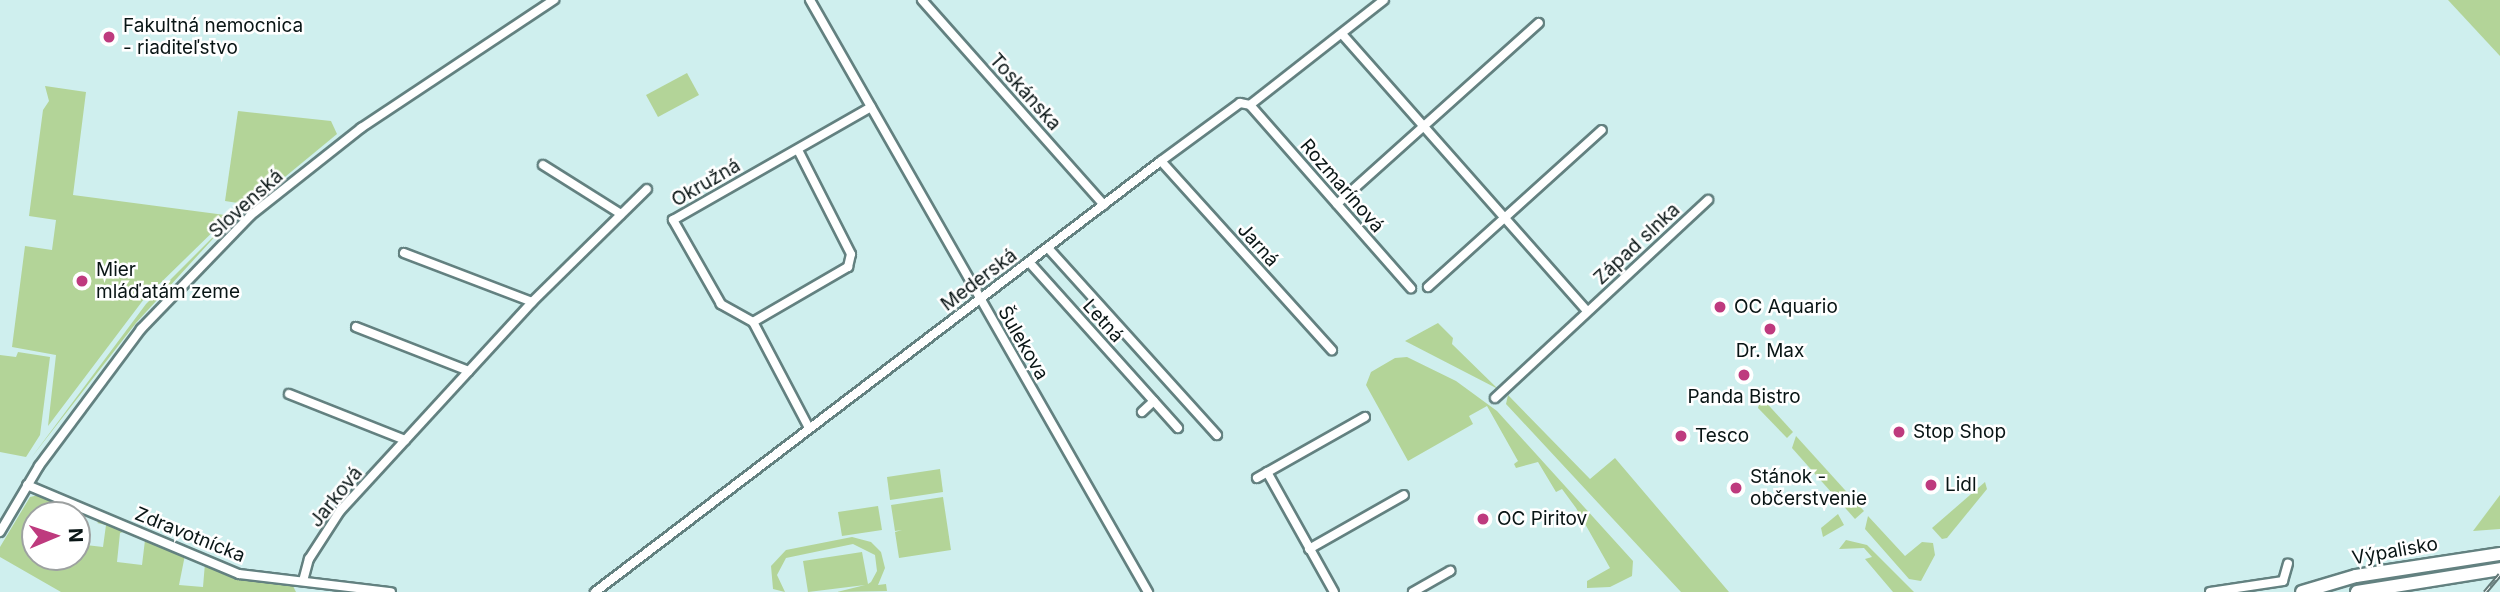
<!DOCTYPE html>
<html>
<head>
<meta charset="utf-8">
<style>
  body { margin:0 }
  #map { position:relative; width:2500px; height:592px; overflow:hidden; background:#cfefee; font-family:Inter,sans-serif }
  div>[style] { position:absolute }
  .green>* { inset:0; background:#b3d498 }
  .roads { filter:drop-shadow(2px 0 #638180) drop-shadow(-2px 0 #638180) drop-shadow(0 2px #638180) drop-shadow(0 -2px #638180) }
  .street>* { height:8px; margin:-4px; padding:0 4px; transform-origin:4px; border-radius:4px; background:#fff }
  .primary>* { height:12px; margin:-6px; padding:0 6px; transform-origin:6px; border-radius:6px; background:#fff }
  .rail>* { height:5px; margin-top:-2.5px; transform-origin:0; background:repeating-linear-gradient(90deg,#fff 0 8px,#637877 0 16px); box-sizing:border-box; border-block:2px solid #637877 }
  .dots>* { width:19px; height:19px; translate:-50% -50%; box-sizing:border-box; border:4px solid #fff; border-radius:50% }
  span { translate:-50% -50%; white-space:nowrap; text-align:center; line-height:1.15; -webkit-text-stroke:5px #fff; paint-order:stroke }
  .poi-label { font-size:19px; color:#091515 }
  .left { translate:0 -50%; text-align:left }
  .street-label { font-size:19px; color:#091515 }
  .north { position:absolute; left:21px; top:501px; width:70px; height:70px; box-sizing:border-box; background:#fff; border:2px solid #9da1a1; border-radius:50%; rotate:88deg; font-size:19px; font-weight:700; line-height:28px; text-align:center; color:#091515 }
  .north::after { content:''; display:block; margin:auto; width:24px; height:32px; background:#be3a7e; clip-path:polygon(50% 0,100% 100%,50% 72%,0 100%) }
</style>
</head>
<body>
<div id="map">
  <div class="green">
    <i style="clip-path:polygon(2448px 0,2500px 0,2500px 56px)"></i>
    <i style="clip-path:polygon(687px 73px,699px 95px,658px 117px,646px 95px)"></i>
    <i style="clip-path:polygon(45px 86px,86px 92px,73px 195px,225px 215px,226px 219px,144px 299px,48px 426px,56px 355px,12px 347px,25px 246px,52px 250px,56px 220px,29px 216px,43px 110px,49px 101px)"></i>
    <i style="clip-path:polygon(238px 111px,331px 121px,337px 134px,251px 205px,225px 201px)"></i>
    <i style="clip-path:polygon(231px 219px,136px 323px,31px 458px,146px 304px)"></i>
    <i style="clip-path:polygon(1438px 323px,1453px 338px,1452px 344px,1498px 389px,1405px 341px)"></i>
    <i style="clip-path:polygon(18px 352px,50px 357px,40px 435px,26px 457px,0 452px,0 355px,16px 357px)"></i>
    <i style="clip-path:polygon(1407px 357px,1456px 381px,1497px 411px,1633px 561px,1632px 576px,1610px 587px,1587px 588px,1587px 581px,1610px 568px,1576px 508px,1562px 489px,1556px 492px,1538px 462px,1516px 468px,1514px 464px,1518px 461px,1487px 406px,1469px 416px,1473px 424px,1408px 461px,1366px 385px,1371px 372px,1395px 358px)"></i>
    <i style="clip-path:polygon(1508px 395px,1590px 479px,1615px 458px,1729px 592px,1681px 592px,1506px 404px)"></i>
    <i style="clip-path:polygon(1761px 397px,1793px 432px,1787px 438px,1758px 408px)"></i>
    <i style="clip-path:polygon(1796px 436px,1864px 511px,1855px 519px,1792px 448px)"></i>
    <i style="clip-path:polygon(940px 469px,943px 492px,890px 500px,887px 477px)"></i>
    <i style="clip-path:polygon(1985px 482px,1987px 489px,1947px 538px,1942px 539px,1932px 528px)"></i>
    <i style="clip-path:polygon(39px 495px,83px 513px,86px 523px,77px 524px,77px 515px,35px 515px,35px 557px,77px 557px,77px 544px,103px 547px,106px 525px,97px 523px,101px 520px,126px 531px,120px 533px,117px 562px,142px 565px,145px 540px,185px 555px,179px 585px,203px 587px,205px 563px,292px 584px,296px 592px,61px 592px,0 557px,0 547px,30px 497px)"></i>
    <i style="clip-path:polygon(2500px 495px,2500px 529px,2473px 531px)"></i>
    <i style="clip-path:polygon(943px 497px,951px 550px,899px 558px,895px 532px,902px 530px,895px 531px,891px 505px)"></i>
    <i style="clip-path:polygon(878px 506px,882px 530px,842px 536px,838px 512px)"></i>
    <i style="clip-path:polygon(1838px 514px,1844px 525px,1823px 537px,1821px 528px)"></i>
    <i style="clip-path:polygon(1868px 516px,1905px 556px,1922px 542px,1933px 543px,1935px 555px,1921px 581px,1909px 579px,1865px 529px)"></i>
    <i style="clip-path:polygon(852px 537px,871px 542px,881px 552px,885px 568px,878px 585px,886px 584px,887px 591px,837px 592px,865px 585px,808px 592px,803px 561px,862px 552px,868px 584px,871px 582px,877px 571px,875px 555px,853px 544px,786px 558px,777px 575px,785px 592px,773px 589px,771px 566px,786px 550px)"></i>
    <i style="clip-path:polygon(1846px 540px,1867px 545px,1914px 592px,1893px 592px,1865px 559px,1872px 557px,1864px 548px,1839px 549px)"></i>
  </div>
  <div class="roads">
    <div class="street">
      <i style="left:810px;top:0;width:682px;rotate:60.28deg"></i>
      <i style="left:922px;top:0;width:274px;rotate:48.4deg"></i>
      <i style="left:1342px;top:34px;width:370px;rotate:48.5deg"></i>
      <i style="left:1250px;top:105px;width:244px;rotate:48.7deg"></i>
      <i style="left:1161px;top:161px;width:255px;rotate:47.9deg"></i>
      <i style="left:543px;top:165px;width:92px;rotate:32.1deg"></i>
      <i style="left:1337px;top:204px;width:271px;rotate:-41.9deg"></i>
      <i style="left:1048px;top:248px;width:252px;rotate:47.9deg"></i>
      <i style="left:404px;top:253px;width:137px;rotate:20.9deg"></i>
      <i style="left:1029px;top:262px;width:223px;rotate:48.1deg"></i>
      <i style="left:1428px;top:287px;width:234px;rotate:-42.1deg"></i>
      <i style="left:753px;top:322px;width:110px;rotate:-30.1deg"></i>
      <i style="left:848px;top:267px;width:13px;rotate:-77deg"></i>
      <i style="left:851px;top:254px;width:117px;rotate:-117deg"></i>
      <i style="left:356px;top:327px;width:121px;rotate:21.3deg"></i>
      <i style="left:289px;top:394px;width:125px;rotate:21.6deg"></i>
      <i style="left:1495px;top:398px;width:291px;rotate:-42.9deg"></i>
      <i style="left:1142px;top:412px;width:16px;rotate:-43deg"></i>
      <i style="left:809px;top:428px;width:120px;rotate:-117.8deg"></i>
      <i style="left:753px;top:322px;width:37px;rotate:-151deg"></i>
      <i style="left:721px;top:304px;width:97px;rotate:-119.7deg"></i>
      <i style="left:673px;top:220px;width:228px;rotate:-29.7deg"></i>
      <i style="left:1267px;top:472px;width:137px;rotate:60.8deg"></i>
      <i style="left:1257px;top:478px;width:124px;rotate:-29.5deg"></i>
      <i style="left:27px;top:485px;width:230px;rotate:22.8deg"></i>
      <i style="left:239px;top:574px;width:153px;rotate:6.8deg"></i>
      <i style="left:0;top:532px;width:77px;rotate:-59.4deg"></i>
      <i style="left:39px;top:466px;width:171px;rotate:-53.3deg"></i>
      <i style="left:141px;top:329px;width:157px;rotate:-46deg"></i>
      <i style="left:250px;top:216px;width:142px;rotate:-38.4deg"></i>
      <i style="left:361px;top:128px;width:232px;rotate:-33.6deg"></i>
      <i style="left:1309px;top:549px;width:109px;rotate:-29.6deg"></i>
      <i style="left:303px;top:581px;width:23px;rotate:-75deg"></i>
      <i style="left:309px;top:559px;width:57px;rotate:-57.1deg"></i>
      <i style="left:340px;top:511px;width:284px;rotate:-47.4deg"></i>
      <i style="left:532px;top:302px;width:161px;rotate:-44.5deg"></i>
      <i style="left:595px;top:592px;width:711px;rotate:-37.29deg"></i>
      <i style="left:1161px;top:161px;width:98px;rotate:-36.3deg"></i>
      <i style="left:1240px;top:103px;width:10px;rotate:11deg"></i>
      <i style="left:1250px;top:105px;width:170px;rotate:-38.1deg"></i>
      <i style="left:1413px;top:592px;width:43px;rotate:-29.6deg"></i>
      <i style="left:2210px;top:592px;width:74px;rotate:-8.6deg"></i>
      <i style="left:2283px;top:581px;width:18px;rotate:-74deg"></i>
    </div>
    <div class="primary">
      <i style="left:2302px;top:592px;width:56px;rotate:-16.5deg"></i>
      <i style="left:2356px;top:576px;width:146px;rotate:-8.7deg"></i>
      <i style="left:2357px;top:592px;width:145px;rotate:-9.1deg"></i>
    </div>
  </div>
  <div class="rail">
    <i style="left:2485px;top:592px;width:23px;rotate:-50deg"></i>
  </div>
  <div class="dots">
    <i style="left:109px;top:37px;background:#be3a7e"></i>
    <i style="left:82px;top:281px;background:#be3a7e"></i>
    <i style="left:1720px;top:307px;background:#be3a7e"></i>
    <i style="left:1770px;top:329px;background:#be3a7e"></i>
    <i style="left:1744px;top:375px;background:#be3a7e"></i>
    <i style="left:1899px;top:432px;background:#be3a7e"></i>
    <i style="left:1681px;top:436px;background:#be3a7e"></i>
    <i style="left:1931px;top:485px;background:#be3a7e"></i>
    <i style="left:1736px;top:488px;background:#be3a7e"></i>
    <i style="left:1483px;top:519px;background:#be3a7e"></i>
  </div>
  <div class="poi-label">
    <span class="left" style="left:123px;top:37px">Fakultná nemocnica<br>- riaditeľstvo</span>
    <span class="left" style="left:96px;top:281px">Mier<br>mláďatám zeme</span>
    <span class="left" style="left:1734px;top:307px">OC Aquario</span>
    <span style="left:1770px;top:351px">Dr. Max</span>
    <span style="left:1744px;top:397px">Panda Bistro</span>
    <span class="left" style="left:1913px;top:432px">Stop Shop</span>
    <span class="left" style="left:1695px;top:436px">Tesco</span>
    <span class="left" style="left:1750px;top:488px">Stánok -<br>občerstvenie</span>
    <span class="left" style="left:1945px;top:485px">Lidl</span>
    <span class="left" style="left:1497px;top:519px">OC Piritov</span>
  </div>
  <div class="street-label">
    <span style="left:1025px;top:92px;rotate:48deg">Toskánska</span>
    <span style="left:706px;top:183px;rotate:-30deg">Okružná</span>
    <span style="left:1342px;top:186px;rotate:49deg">Rozmarínová</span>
    <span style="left:246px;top:204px;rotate:-42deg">Slovenská</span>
    <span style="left:1637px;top:244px;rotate:-43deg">Západ slnka</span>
    <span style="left:1258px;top:245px;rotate:48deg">Jarná</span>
    <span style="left:979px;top:280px;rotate:-37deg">Mederská</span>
    <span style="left:1103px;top:321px;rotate:48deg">Letná</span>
    <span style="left:1023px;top:343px;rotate:60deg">Šulekova</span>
    <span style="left:336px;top:497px;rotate:-51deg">Jarková</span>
    <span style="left:190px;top:535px;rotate:22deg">Zdravotnícka</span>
    <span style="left:2395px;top:551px;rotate:-10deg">Výpalisko</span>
  </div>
  <div class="north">N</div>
</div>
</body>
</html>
